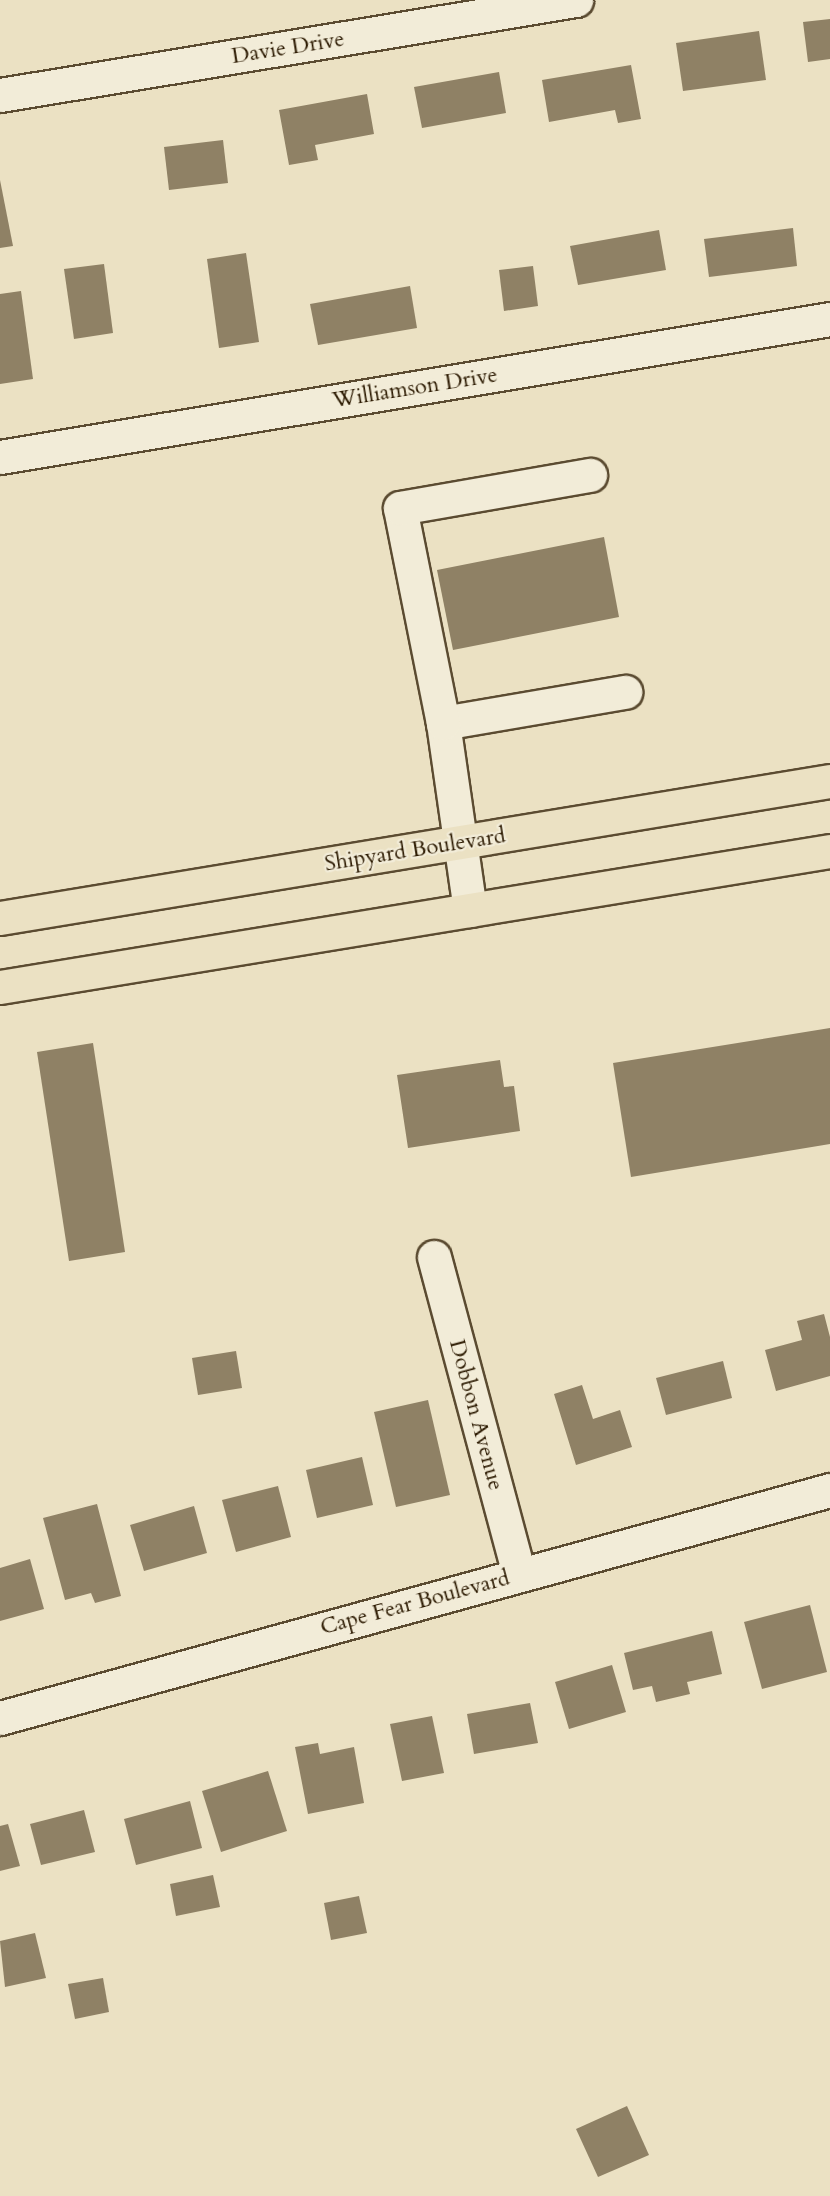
<!DOCTYPE html>
<html>
<head>
<meta charset="utf-8">
<style>
  body { margin:0 }
  #map { position:relative; width:830px; height:2196px; overflow:hidden; background:#ebe1c3; font-family:Cardo,serif }
  div>[style] { position:absolute }
  .building>* { inset:0; background:#8f8165 }
  .roads { filter:drop-shadow(2px 0 #5b4b31) drop-shadow(-2px 0 #5b4b31) drop-shadow(0 2px #5b4b31) drop-shadow(0 -2px #5b4b31) }
  .minor>* { height:33px; margin:-16.5px; padding:0 16.5px; transform-origin:16.5px; border-radius:16.5px; background:#f2ecd8 }
  .major>* { height:33px; margin:-16.5px; padding:0 16.5px; transform-origin:16.5px; border-radius:16.5px; background:#ebe1c3 }
  span { translate:-50% -50%; white-space:nowrap; text-align:center; line-height:1.15; -webkit-text-stroke:4.5px #f2ecd8; paint-order:stroke }
  .street-label { font-size:22px; color:#2b1900 }
</style>
</head>
<body>
<div id="map">
  <div class="building">
    <i style="clip-path:polygon(830px 19px,830px 59px,808px 62px,803px 22px)"></i>
    <i style="clip-path:polygon(759px 31px,766px 80px,683px 91px,676px 43px)"></i>
    <i style="clip-path:polygon(631px 65px,641px 119px,618px 123px,615px 110px,549px 122px,542px 80px)"></i>
    <i style="clip-path:polygon(499px 72px,506px 113px,422px 128px,414px 87px)"></i>
    <i style="clip-path:polygon(367px 94px,374px 134px,315px 145px,318px 160px,289px 165px,279px 110px)"></i>
    <i style="clip-path:polygon(223px 140px,228px 183px,169px 190px,164px 147px)"></i>
    <i style="clip-path:polygon(0 180px,13px 246px,0 248px)"></i>
    <i style="clip-path:polygon(793px 228px,797px 266px,709px 277px,704px 239px)"></i>
    <i style="clip-path:polygon(659px 230px,666px 270px,578px 285px,570px 246px)"></i>
    <i style="clip-path:polygon(246px 253px,259px 342px,219px 348px,207px 259px)"></i>
    <i style="clip-path:polygon(104px 264px,113px 333px,74px 339px,64px 269px)"></i>
    <i style="clip-path:polygon(533px 266px,538px 306px,504px 311px,499px 270px)"></i>
    <i style="clip-path:polygon(410px 286px,417px 328px,318px 345px,310px 304px)"></i>
    <i style="clip-path:polygon(21px 291px,33px 379px,0 384px,0 294px)"></i>
    <i style="clip-path:polygon(604px 537px,619px 617px,453px 650px,437px 570px)"></i>
    <i style="clip-path:polygon(830px 1028px,830px 1144px,631px 1177px,613px 1063px)"></i>
    <i style="clip-path:polygon(93px 1043px,125px 1252px,69px 1261px,37px 1052px)"></i>
    <i style="clip-path:polygon(500px 1060px,504px 1087px,514px 1086px,520px 1131px,408px 1148px,397px 1075px)"></i>
    <i style="clip-path:polygon(824px 1314px,830px 1337px,830px 1376px,776px 1391px,765px 1350px,802px 1340px,797px 1321px)"></i>
    <i style="clip-path:polygon(236px 1351px,242px 1388px,198px 1395px,192px 1358px)"></i>
    <i style="clip-path:polygon(723px 1361px,732px 1398px,666px 1415px,656px 1378px)"></i>
    <i style="clip-path:polygon(582px 1385px,593px 1419px,620px 1410px,632px 1447px,576px 1465px,554px 1394px)"></i>
    <i style="clip-path:polygon(428px 1400px,450px 1495px,396px 1507px,374px 1412px)"></i>
    <i style="clip-path:polygon(362px 1457px,373px 1505px,317px 1518px,306px 1470px)"></i>
    <i style="clip-path:polygon(278px 1486px,291px 1537px,236px 1552px,222px 1500px)"></i>
    <i style="clip-path:polygon(97px 1504px,121px 1596px,95px 1603px,91px 1593px,65px 1600px,43px 1518px)"></i>
    <i style="clip-path:polygon(194px 1506px,207px 1553px,144px 1571px,130px 1525px)"></i>
    <i style="clip-path:polygon(30px 1559px,44px 1609px,0 1621px,0 1568px)"></i>
    <i style="clip-path:polygon(810px 1605px,827px 1672px,762px 1689px,744px 1622px)"></i>
    <i style="clip-path:polygon(712px 1631px,722px 1674px,687px 1682px,690px 1694px,656px 1702px,652px 1686px,633px 1690px,624px 1653px)"></i>
    <i style="clip-path:polygon(612px 1665px,626px 1712px,569px 1729px,555px 1682px)"></i>
    <i style="clip-path:polygon(530px 1703px,538px 1743px,474px 1754px,467px 1714px)"></i>
    <i style="clip-path:polygon(432px 1716px,444px 1773px,402px 1781px,390px 1724px)"></i>
    <i style="clip-path:polygon(318px 1743px,320px 1754px,354px 1747px,364px 1803px,308px 1814px,295px 1747px)"></i>
    <i style="clip-path:polygon(268px 1771px,287px 1831px,221px 1852px,202px 1791px)"></i>
    <i style="clip-path:polygon(190px 1801px,202px 1848px,136px 1865px,124px 1819px)"></i>
    <i style="clip-path:polygon(84px 1810px,95px 1852px,41px 1865px,30px 1824px)"></i>
    <i style="clip-path:polygon(8px 1824px,20px 1866px,0 1871px,0 1826px)"></i>
    <i style="clip-path:polygon(213px 1875px,220px 1907px,176px 1916px,170px 1884px)"></i>
    <i style="clip-path:polygon(359px 1896px,367px 1933px,331px 1940px,324px 1903px)"></i>
    <i style="clip-path:polygon(35px 1933px,46px 1978px,5px 1987px,0 1941px)"></i>
    <i style="clip-path:polygon(103px 1978px,109px 2012px,75px 2019px,68px 1984px)"></i>
    <i style="clip-path:polygon(627px 2106px,649px 2155px,598px 2177px,576px 2129px)"></i>
  </div>
  <div class="roads">
    <div class="minor">
      <i style="left:0;top:95px;width:584px;rotate:-9.37deg"></i>
      <i style="left:0;top:457px;width:841px;rotate:-9.44deg"></i>
      <i style="left:443px;top:723px;width:185px;rotate:-9.7deg"></i>
      <i style="left:470px;top:910px;width:189px;rotate:-98.2deg"></i>
      <i style="left:443px;top:723px;width:219px;rotate:-101.3deg"></i>
      <i style="left:400px;top:508px;width:193px;rotate:-9.9deg"></i>
      <i style="left:434px;top:1257px;width:328px;rotate:75deg"></i>
      <i style="left:0;top:1718px;width:861px;rotate:-15.36deg"></i>
    </div>
    <div class="major">
      <i style="left:0;top:918px;width:841px;rotate:-9.37deg"></i>
      <i style="left:0;top:987px;width:841px;rotate:-9.31deg"></i>
    </div>
  </div>
  <div class="street-label">
    <span style="left:288px;top:48px;rotate:-9deg">Davie Drive</span>
    <span style="left:415px;top:388px;rotate:-9deg">Williamson Drive</span>
    <span style="left:415px;top:850px;rotate:-9deg">Shipyard Boulevard</span>
    <span style="left:476px;top:1415px;rotate:75deg">Dobbon Avenue</span>
    <span style="left:415px;top:1603px;rotate:-15deg">Cape Fear Boulevard</span>
  </div>
</div>
</body>
</html>
